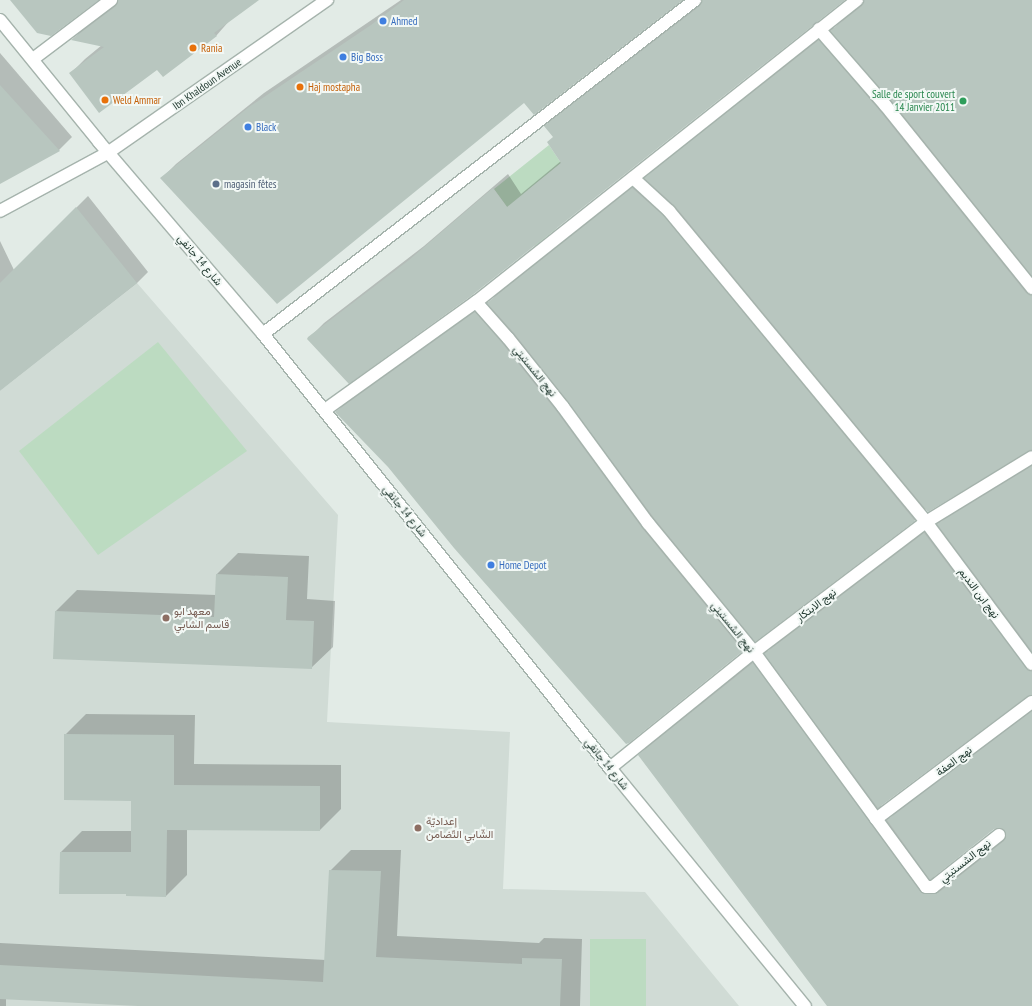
<!DOCTYPE html>
<html>
<head>
<meta charset="utf-8">
<style>
  body { margin:0 }
  #map { position:relative; width:1032px; height:1006px; overflow:hidden; background:#e2ebe6; font-family:"PT Sans Narrow",Vazirmatn,sans-serif }
  div>[style] { position:absolute }
  .built>* { inset:0; background:#d0dbd5 }
  .green>* { inset:0; background:#bcdbc1 }
  .shadow>* { inset:0; background:#0003 }
  .building>* { inset:0; background:#b8c6bf }
  .roads { filter:drop-shadow(1px 0 #a5b3ac) drop-shadow(-1px 0 #a5b3ac) drop-shadow(0 1px #a5b3ac) drop-shadow(0 -1px #a5b3ac) }
  .minor>* { height:12px; margin:-6px; padding:0 6px; transform-origin:6px; border-radius:6px; background:#fff }
  .tertiary>* { height:12px; margin:-6px; padding:0 6px; transform-origin:6px; border-radius:6px; background:#fff }
  .dots>* { width:11px; height:11px; translate:-50% -50%; box-sizing:border-box; border:2px solid #f2f8f5; border-radius:50% }
  span { translate:-50% -50%; white-space:nowrap; text-align:center; line-height:1.15; -webkit-text-stroke:4px #f2f8f5; paint-order:stroke }
  .shop-label { font-size:11px; color:#366cbe }
  .left { translate:0 -50%; text-align:left }
  .food-label { font-size:11px; color:#c56008 }
  .street-label { font-size:11px; color:#233b32 }
  .leisure-label { font-size:11px; color:#27864d }
  .right { translate:-100% -50%; text-align:right }
  .service-label { font-size:11px; color:#4e5e75 }
  .education-label { font-size:11px; color:#785e54 }
</style>
</head>
<body>
<div id="map">
  <div class="built">
    <i style="clip-path:polygon(137px 283px,338px 515px,327px 722px,510px 732px,503px 889px,645px 892px,739px 1006px,0 1006px,0 391px)"></i>
  </div>
  <div class="green">
    <i style="clip-path:polygon(549px 145px,561px 163px,528px 190px,557px 228px,535px 246px,494px 189px)"></i>
    <i style="clip-path:polygon(158px 342px,247px 451px,98px 555px,19px 451px)"></i>
    <i style="clip-path:polygon(590px 939px,646px 939px,646px 1006px,590px 1006px)"></i>
  </div>
  <div class="shadow">
    <i style="clip-path:polygon(120px 0,257px 0,230px 20px,216px 36px,158px 68px,70px 74px,85px 59px,102px 45px,73px 39px,87px 25px)"></i>
    <i style="clip-path:polygon(401px 0,681px 0,524px 101px,162px 178px,176px 164px,264px 93px)"></i>
    <i style="clip-path:polygon(703px 0,843px 0,309px 338px,324px 323px,424px 246px,508px 174px,521px 194px,561px 161px,554px 137px,545px 126px,559px 112px)"></i>
    <i style="clip-path:polygon(865px 0,1032px 0,1032px 449px,926px 509px,915px 520px,755px 640px,754px 639px,743px 650px,626px 743px,389px 466px,336px 412px,348px 400px,487px 301px,489px 303px,499px 292px,644px 177px,645px 178px,660px 164px,833px 27px,834px 28px)"></i>
    <i style="clip-path:polygon(0 53px,72px 137px,59px 150px,0 182px)"></i>
    <i style="clip-path:polygon(88px 196px,148px 272px,137px 283px,0 390px,0 241px,14px 270px)"></i>
    <i style="clip-path:polygon(evenodd,1032px 461px,1032px 695px,1027px 695px,881px 805px,890px 818px,902px 806px,1032px 709px,1032px 1006px,828px 1006px,639px 755px,653px 741px,767px 649px,768px 651px,780px 640px,939px 519px,941px 522px,952px 510px,1032px 461px,1002px 827px,1006px 830px,1007px 836px,953px 879px,940px 881px,933px 876px,994px 828px,1002px 827px)"></i>
    <i style="clip-path:polygon(238px 553px,309px 556px,307px 599px,335px 601px,333px 647px,311px 668px,54px 658px,56px 611px,77px 590px,216px 595px,217px 574px)"></i>
    <i style="clip-path:polygon(86px 714px,195px 715px,194px 764px,341px 765px,341px 809px,320px 830px,187px 829px,187px 875px,166px 896px,127px 895px,127px 893px,60px 893px,61px 852px,82px 831px,132px 831px,132px 800px,65px 735px)"></i>
    <i style="clip-path:polygon(351px 850px,401px 850px,397px 936px,539px 943px,544px 938px,582px 939px,580px 1006px,158px 1006px,6px 998px,6px 1006px,0 1006px,0 943px,326px 960px,330px 871px)"></i>
  </div>
  <div class="building">
    <i style="clip-path:polygon(10px 0,99px 0,51px 36px,37px 33px)"></i>
    <i style="clip-path:polygon(118px 0,259px 0,214px 33px,217px 36px,163px 77px,157px 70px,99px 113px,69px 73px,104px 47px,71px 40px,116px 6px)"></i>
    <i style="clip-path:polygon(404px 0,683px 0,534px 115px,524px 103px,277px 304px,160px 178px,249px 107px,371px 25px)"></i>
    <i style="clip-path:polygon(702px 0,845px 0,471px 296px,349px 384px,307px 339px,308px 337px,409px 260px,493px 188px,507px 207px,561px 163px,547px 142px,553px 137px,544px 126px,700px 6px)"></i>
    <i style="clip-path:polygon(864px 0,1032px 0,1032px 276px,891px 100px,830px 31px,862px 6px)"></i>
    <i style="clip-path:polygon(819px 40px,879px 110px,1026px 293px,1032px 295px,1032px 450px,928px 512px,675px 206px,644px 178px)"></i>
    <i style="clip-path:polygon(0 85px,60px 151px,0 184px)"></i>
    <i style="clip-path:polygon(632px 188px,664px 216px,915px 521px,755px 642px,654px 518px,569px 403px,514px 333px,487px 303px)"></i>
    <i style="clip-path:polygon(76px 207px,137px 283px,0 391px,0 283px)"></i>
    <i style="clip-path:polygon(475px 312px,502px 343px,557px 412px,642px 528px,743px 651px,629px 743px,626px 744px,454px 548px,388px 467px,335px 412px)"></i>
    <i style="clip-path:polygon(1032px 466px,1032px 651px,937px 524px)"></i>
    <i style="clip-path:polygon(924px 533px,1026px 668px,1032px 671px,1032px 695px,1028px 696px,878px 808px,764px 654px)"></i>
    <i style="clip-path:polygon(216px 574px,288px 577px,286px 620px,314px 621px,312px 669px,53px 659px,55px 611px,214px 617px)"></i>
    <i style="clip-path:polygon(753px 663px,920px 891px,926px 894px,938px 893px,1004px 841px,1006px 837px,1005px 831px,1001px 828px,994px 829px,930px 880px,887px 820px,1032px 711px,1032px 1006px,827px 1006px,638px 755px)"></i>
    <i style="clip-path:polygon(64px 734px,174px 735px,174px 785px,320px 786px,320px 831px,167px 830px,166px 897px,126px 896px,126px 894px,59px 894px,60px 852px,131px 852px,131px 801px,64px 800px)"></i>
    <i style="clip-path:polygon(329px 870px,381px 871px,376px 957px,522px 964px,522px 958px,562px 959px,560px 1006px,138px 1006px,0 999px,0 965px,323px 982px)"></i>
  </div>
  <div class="roads">
    <div class="minor">
      <i style="left:819px;top:29px;width:101px;rotate:49deg"></i>
      <i style="left:885px;top:105px;width:235px;rotate:51.2deg"></i>
      <i style="left:33px;top:59px;width:98px;rotate:-37.1deg"></i>
      <i style="left:633px;top:178px;width:49px;rotate:42.5deg"></i>
      <i style="left:669px;top:211px;width:403px;rotate:50.4deg"></i>
      <i style="left:926px;top:522px;width:177px;rotate:53.3deg"></i>
      <i style="left:476px;top:302px;width:48px;rotate:48.4deg"></i>
      <i style="left:508px;top:338px;width:88px;rotate:51.4deg"></i>
      <i style="left:563px;top:407px;width:144px;rotate:53.8deg"></i>
      <i style="left:648px;top:523px;width:167px;rotate:50.6deg"></i>
      <i style="left:754px;top:652px;width:291px;rotate:53.8deg"></i>
      <i style="left:926px;top:887px;width:7px"></i>
      <i style="left:933px;top:887px;width:84px;rotate:-38.2deg"></i>
      <i style="left:263px;top:334px;width:546px;rotate:-37.71deg"></i>
      <i style="left:325px;top:410px;width:186px;rotate:-35.6deg"></i>
      <i style="left:476px;top:302px;width:486px;rotate:-38.4deg"></i>
      <i style="left:610px;top:768px;width:185px;rotate:-38.9deg"></i>
      <i style="left:754px;top:652px;width:216px;rotate:-37.1deg"></i>
      <i style="left:926px;top:522px;width:124px;rotate:-31.5deg"></i>
      <i style="left:876px;top:819px;width:195px;rotate:-36.9deg"></i>
    </div>
    <div class="tertiary">
      <i style="left:0;top:20px;width:157px;rotate:50.9deg"></i>
      <i style="left:99px;top:142px;width:253px;rotate:49.5deg"></i>
      <i style="left:263px;top:334px;width:556px;rotate:51.36deg"></i>
      <i style="left:610px;top:768px;width:308px;rotate:50.7deg"></i>
      <i style="left:0;top:211px;width:124px;rotate:-28.4deg"></i>
      <i style="left:109px;top:152px;width:266px;rotate:-34.9deg"></i>
    </div>
  </div>
  <div class="dots">
    <i style="left:383px;top:21px;background:#3f7fe0"></i>
    <i style="left:193px;top:48px;background:#e8710a"></i>
    <i style="left:343px;top:57px;background:#3f7fe0"></i>
    <i style="left:300px;top:87px;background:#e8710a"></i>
    <i style="left:105px;top:100px;background:#e8710a"></i>
    <i style="left:963px;top:101px;background:#2e9e5b"></i>
    <i style="left:248px;top:127px;background:#3f7fe0"></i>
    <i style="left:216px;top:184px;background:#5c6f8a"></i>
    <i style="left:491px;top:565px;background:#3f7fe0"></i>
    <i style="left:166px;top:618px;background:#8d6e63"></i>
    <i style="left:418px;top:828px;background:#8d6e63"></i>
  </div>
  <div class="shop-label">
    <span class="left" style="left:391px;top:21px">Ahmed</span>
    <span class="left" style="left:351px;top:57px">Big Boss</span>
    <span class="left" style="left:256px;top:127px">Black</span>
    <span class="left" style="left:499px;top:565px">Home Depot</span>
  </div>
  <div class="food-label">
    <span class="left" style="left:201px;top:48px">Rania</span>
    <span class="left" style="left:308px;top:87px">Haj mostapha</span>
    <span class="left" style="left:113px;top:100px">Weld Ammar</span>
  </div>
  <div class="street-label">
    <span style="left:207px;top:84px;rotate:-35deg">Ibn Khaldoun Avenue</span>
    <span style="left:200px;top:260px;rotate:50deg">شارع 14 جانفي</span>
    <span style="left:535px;top:371px;rotate:51deg">نهج الشستيتي</span>
    <span style="left:405px;top:511px;rotate:51deg">شارع 14 جانفي</span>
    <span style="left:979px;top:593px;rotate:53deg">نهج ابن النديم</span>
    <span style="left:816px;top:605px;rotate:-37deg">نهج الابتكار</span>
    <span style="left:733px;top:627px;rotate:51deg">نهج الشستيتي</span>
    <span style="left:954px;top:761px;rotate:-37deg">نهج العفة</span>
    <span style="left:607px;top:764px;rotate:51deg">شارع 14 جانفي</span>
    <span style="left:965px;top:861px;rotate:-38deg">نهج الشستيتي</span>
  </div>
  <div class="leisure-label">
    <span class="right" style="left:955px;top:101px">Salle de sport couvert<br>14 Janvier 2011</span>
  </div>
  <div class="service-label">
    <span class="left" style="left:224px;top:184px">magasin fêtes</span>
  </div>
  <div class="education-label">
    <span class="left" style="left:174px;top:618px">معهد ابو<br>قاسم الشابي</span>
    <span class="left" style="left:426px;top:828px">إعداديّة<br>الشّابي التّضامن</span>
  </div>
</div>
</body>
</html>
